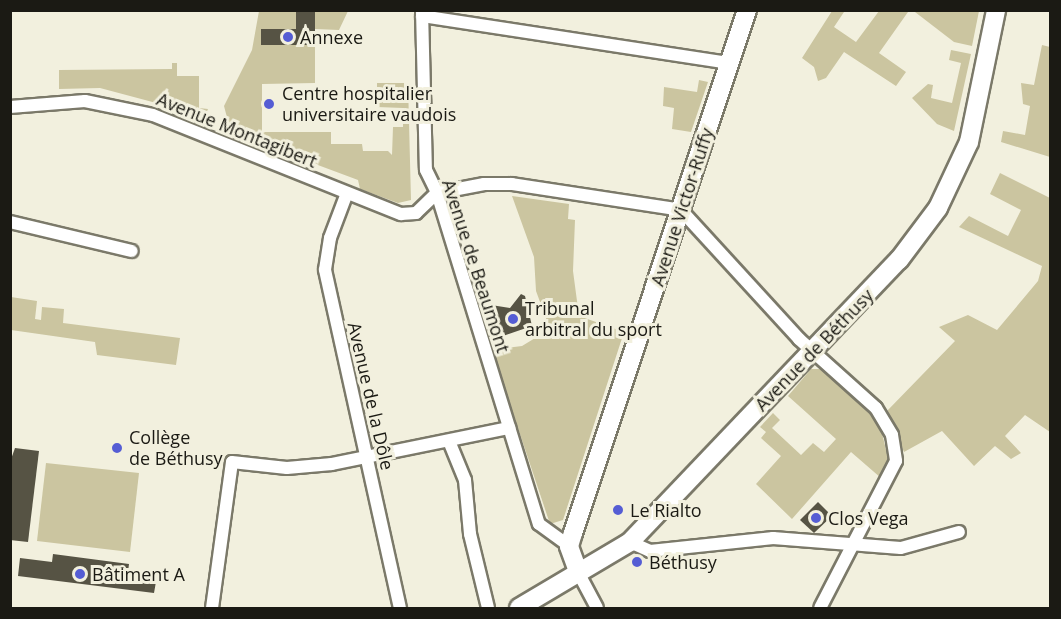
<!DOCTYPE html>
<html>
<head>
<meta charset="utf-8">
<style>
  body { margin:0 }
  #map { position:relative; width:1061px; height:619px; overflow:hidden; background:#f2f0de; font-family:"Open Sans",sans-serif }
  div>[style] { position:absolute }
  .green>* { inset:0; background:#cbc5a0 }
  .building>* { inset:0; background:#565344 }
  .roads { filter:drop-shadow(2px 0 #7b7969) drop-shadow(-2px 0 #7b7969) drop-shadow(0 2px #7b7969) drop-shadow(0 -2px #7b7969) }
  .street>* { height:12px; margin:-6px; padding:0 6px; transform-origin:6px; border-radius:6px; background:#fff }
  .secondary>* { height:18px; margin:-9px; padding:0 9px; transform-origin:9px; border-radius:9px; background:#fff }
  .dots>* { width:16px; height:16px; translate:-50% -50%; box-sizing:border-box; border:3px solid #f2f0de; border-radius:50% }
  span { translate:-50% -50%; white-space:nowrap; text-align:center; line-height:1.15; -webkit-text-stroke:6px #f2f0de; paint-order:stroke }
  .poi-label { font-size:18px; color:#1b1a14 }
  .left { translate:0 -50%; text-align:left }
  .street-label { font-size:18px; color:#1b1a14 }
  .frame { position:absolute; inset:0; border:12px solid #1b1a14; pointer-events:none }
</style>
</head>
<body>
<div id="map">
  <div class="green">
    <i style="clip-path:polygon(259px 11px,348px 11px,339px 30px,315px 29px,315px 83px,262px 84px,262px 132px,331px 132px,331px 144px,362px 144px,363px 151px,388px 151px,392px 155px,393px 127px,403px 127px,403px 108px,377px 107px,377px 83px,408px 83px,411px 200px,398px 203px,360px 189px,358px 180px,283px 152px,229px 125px,224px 106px,252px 50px)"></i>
    <i style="clip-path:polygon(832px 11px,844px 12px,834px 27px,856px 42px,879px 11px,908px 12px,879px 53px,906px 72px,896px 86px,844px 52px,826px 78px,818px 81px,814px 67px,802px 58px)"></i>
    <i style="clip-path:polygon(979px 11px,972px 46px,954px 42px,915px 12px)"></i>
    <i style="clip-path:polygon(1042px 45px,1050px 47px,1050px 157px,1001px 142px,1003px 131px,1025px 135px,1030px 106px,1023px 104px,1021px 83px,1034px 85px)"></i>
    <i style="clip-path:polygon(951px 50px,971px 54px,954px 131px,937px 124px,912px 98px,928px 84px,933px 85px,931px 98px,952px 103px,961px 63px,949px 60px)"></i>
    <i style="clip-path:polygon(172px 63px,177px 63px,177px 76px,199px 76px,199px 108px,208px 109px,205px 116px,100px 88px,59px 89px,59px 70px,172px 69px)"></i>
    <i style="clip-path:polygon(699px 80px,708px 82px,691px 132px,672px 129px,674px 108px,663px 106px,664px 87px,697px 92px)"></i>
    <i style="clip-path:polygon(1000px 173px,1050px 198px,1050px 432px,1025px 415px,1005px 436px,1021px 453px,1011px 459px,995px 446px,974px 466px,942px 431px,904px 452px,887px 411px,955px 341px,939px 327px,968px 315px,997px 330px,1038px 281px,1042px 266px,959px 227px,969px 216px,1008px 236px,1021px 210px,990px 194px)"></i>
    <i style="clip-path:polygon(512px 196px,569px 204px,568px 219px,575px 220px,573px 271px,579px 316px,624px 332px,563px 520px,550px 524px,492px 350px,522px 346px,550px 329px,536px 291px,534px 257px)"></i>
    <i style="clip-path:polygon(11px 297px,37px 301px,35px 319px,41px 320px,42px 307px,64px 309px,63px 323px,180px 338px,176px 365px,97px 355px,95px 342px,11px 330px)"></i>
    <i style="clip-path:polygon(811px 369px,821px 369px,872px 413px,880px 425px,888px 458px,881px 478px,851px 452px,792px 519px,756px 484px,781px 456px,761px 438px,766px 432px,760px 427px,773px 413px,780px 420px,772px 428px,801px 455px,813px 443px,824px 452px,836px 439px,788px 396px)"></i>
    <i style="clip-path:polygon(46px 463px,139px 473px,130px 552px,37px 541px)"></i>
  </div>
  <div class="building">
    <i style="clip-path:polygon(296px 10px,315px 10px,315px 45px,261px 45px,261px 29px,296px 29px)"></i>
    <i style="clip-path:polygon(521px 294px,525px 296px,532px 326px,503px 336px,491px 305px,510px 308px)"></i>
    <i style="clip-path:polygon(15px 448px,39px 451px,28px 542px,10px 540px,10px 462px)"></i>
    <i style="clip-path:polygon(818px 502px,832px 516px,814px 533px,800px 520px)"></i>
    <i style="clip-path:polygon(53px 554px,129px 564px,128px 572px,157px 576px,154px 593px,18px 576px,20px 558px,52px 562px)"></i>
  </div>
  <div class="roads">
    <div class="street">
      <i style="left:422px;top:10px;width:160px;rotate:88.6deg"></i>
      <i style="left:426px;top:170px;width:25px;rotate:64deg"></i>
      <i style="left:437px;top:193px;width:346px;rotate:72.9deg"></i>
      <i style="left:539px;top:524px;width:37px;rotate:36deg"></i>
      <i style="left:422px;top:16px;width:312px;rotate:8.7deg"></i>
      <i style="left:10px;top:107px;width:75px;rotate:-4.6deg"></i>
      <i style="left:85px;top:101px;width:69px;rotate:11.6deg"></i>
      <i style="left:153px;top:115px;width:267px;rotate:21.8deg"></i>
      <i style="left:401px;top:214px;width:15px;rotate:-4deg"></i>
      <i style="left:416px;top:213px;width:29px;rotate:-44deg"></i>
      <i style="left:347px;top:193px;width:48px;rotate:110.7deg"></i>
      <i style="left:330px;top:238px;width:32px;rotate:99deg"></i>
      <i style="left:325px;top:270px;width:346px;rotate:77.5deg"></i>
      <i style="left:437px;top:193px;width:48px;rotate:-10.8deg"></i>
      <i style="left:484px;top:184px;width:28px"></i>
      <i style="left:512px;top:184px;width:171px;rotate:8.7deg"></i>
      <i style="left:681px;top:210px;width:175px;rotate:47.5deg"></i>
      <i style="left:799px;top:339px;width:103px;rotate:41.9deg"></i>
      <i style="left:876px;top:408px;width:31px;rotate:59deg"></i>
      <i style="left:892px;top:435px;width:26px;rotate:81deg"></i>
      <i style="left:896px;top:461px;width:165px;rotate:117.3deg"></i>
      <i style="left:10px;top:222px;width:125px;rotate:13.4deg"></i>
      <i style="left:449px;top:441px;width:42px;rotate:67.7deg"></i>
      <i style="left:465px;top:480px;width:54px;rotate:84.7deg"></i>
      <i style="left:470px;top:534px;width:76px;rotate:76.3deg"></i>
      <i style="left:630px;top:542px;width:22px;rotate:24deg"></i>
      <i style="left:650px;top:551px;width:124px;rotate:-6deg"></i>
      <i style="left:773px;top:538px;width:128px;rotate:4.5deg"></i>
      <i style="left:901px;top:548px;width:60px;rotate:-15.4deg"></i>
      <i style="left:579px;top:574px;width:38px;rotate:62deg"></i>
      <i style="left:212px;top:608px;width:147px;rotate:-82.2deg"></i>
      <i style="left:232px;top:462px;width:55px;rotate:6.2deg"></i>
      <i style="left:287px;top:468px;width:45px;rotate:-5.1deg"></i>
      <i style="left:332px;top:464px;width:181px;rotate:-11.5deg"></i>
    </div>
    <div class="secondary">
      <i style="left:579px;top:574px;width:30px;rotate:-110deg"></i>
      <i style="left:569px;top:546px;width:14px;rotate:-73deg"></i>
      <i style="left:573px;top:533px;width:551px;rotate:-71.6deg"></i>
      <i style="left:519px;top:608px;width:129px;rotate:-30.7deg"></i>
      <i style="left:630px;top:542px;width:390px;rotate:-46.4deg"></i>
      <i style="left:899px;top:260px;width:65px;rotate:-53.1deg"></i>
      <i style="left:938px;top:208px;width:73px;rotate:-64.8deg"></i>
      <i style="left:969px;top:142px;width:135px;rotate:-78.4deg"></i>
    </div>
  </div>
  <div class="dots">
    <i style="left:288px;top:37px;background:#555dd4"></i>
    <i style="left:269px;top:104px;background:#555dd4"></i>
    <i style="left:513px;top:319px;background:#555dd4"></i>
    <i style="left:117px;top:448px;background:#555dd4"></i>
    <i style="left:618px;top:510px;background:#555dd4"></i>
    <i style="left:816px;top:518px;background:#555dd4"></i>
    <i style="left:637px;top:562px;background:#555dd4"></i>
    <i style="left:80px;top:574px;background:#555dd4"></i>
  </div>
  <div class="poi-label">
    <span class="left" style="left:300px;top:37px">Annexe</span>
    <span class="left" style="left:282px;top:104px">Centre hospitalier<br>universitaire vaudois</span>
    <span class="left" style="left:525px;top:319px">Tribunal<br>arbitral du sport</span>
    <span class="left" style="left:129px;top:448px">Collège<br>de Béthusy</span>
    <span class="left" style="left:630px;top:510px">Le Rialto</span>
    <span class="left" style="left:828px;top:518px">Clos Vega</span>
    <span class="left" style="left:649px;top:562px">Béthusy</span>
    <span class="left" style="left:92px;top:574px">Bâtiment A</span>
  </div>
  <div class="street-label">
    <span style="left:237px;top:130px;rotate:22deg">Avenue Montagibert</span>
    <span style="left:682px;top:207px;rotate:-72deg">Avenue Victor-Ruffy</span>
    <span style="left:476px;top:266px;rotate:72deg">Avenue de Beaumont</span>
    <span style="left:814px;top:350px;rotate:-46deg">Avenue de Béthusy</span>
    <span style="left:371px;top:396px;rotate:77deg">Avenue de la Dôle</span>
  </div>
  <div class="frame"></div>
</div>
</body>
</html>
